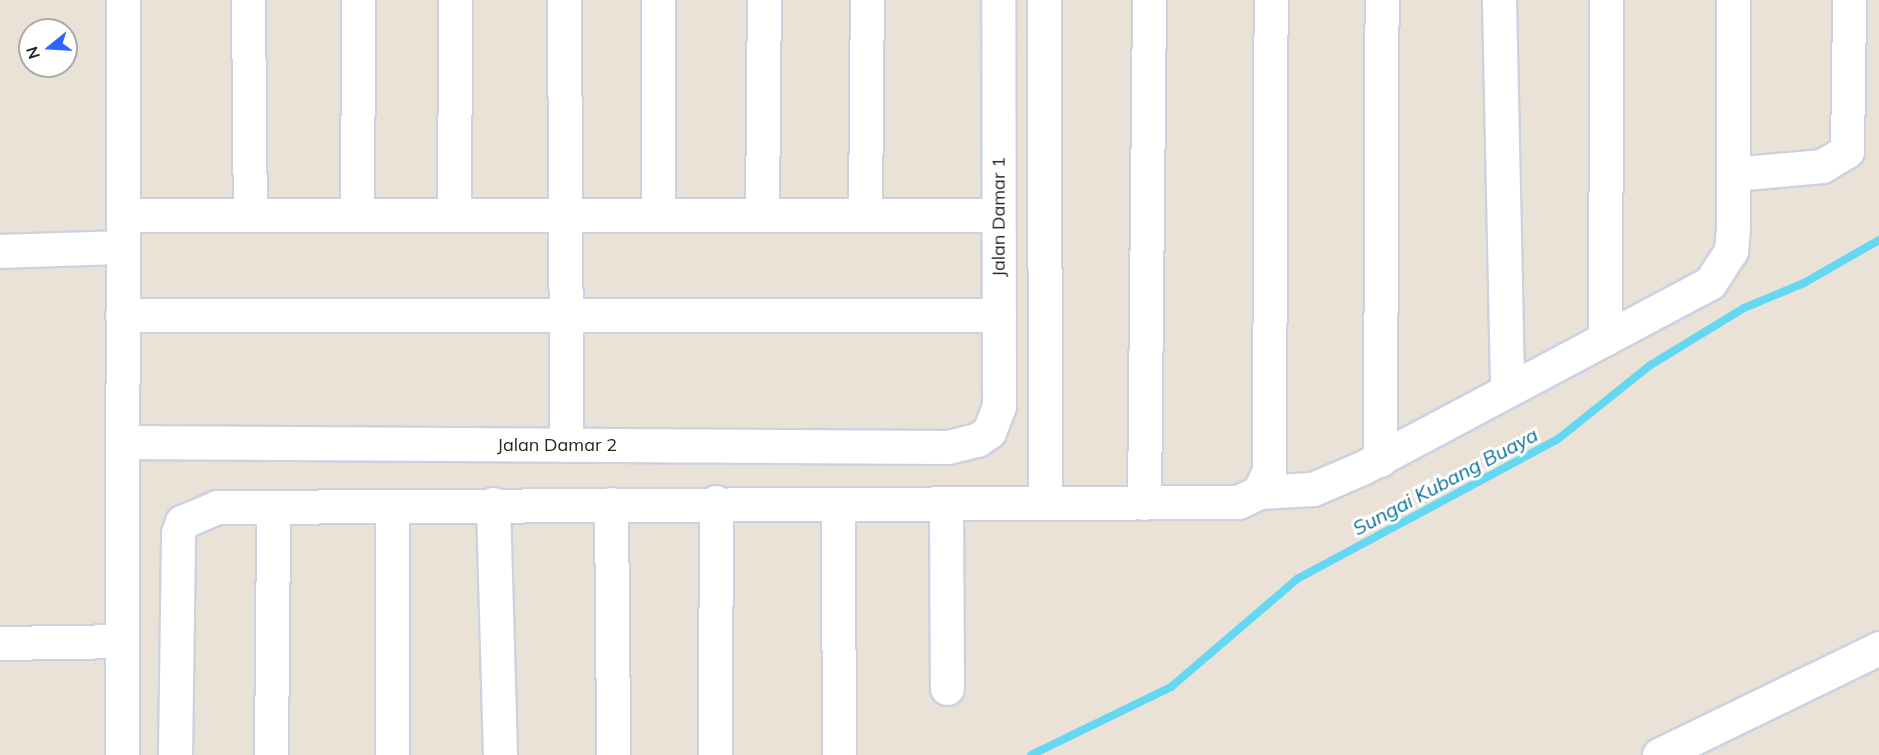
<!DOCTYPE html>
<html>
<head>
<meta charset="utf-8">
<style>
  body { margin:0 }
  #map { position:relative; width:1879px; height:755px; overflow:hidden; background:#eae1d7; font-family:Mulish,sans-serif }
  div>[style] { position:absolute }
  .stream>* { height:8px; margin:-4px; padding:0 4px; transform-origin:4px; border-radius:4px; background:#64d7f2 }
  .roads { filter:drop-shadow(2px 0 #ccd2e1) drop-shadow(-2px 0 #ccd2e1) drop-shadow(0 2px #ccd2e1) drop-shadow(0 -2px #ccd2e1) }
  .minor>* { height:33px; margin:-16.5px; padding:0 16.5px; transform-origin:16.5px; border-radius:16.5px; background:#fff }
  span { translate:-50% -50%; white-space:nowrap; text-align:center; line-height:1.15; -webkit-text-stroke:6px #fff; paint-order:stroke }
  .street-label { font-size:18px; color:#272727 }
  .water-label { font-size:20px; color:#087299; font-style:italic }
  .north { position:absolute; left:18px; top:18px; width:60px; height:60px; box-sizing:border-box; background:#fff; border:2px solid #a9a9a9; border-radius:50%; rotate:252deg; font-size:16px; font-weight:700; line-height:24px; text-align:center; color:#272727 }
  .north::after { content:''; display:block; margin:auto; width:21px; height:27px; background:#2f65ff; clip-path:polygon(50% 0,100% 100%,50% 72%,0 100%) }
</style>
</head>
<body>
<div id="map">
  <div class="stream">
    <i style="left:1031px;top:755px;width:156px;rotate:-25.9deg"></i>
    <i style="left:1171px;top:687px;width:166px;rotate:-40.6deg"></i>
    <i style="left:1297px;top:579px;width:296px;rotate:-28.2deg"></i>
    <i style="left:1558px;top:439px;width:117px;rotate:-38.7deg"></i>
    <i style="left:1649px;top:366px;width:111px;rotate:-31.4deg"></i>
    <i style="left:1744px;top:308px;width:65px;rotate:-22.6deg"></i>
    <i style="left:1804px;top:283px;width:86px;rotate:-29.8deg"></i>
  </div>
  <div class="roads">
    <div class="minor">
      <i style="left:248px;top:0;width:215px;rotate:89.5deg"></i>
      <i style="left:564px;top:0;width:445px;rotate:89.7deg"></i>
      <i style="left:1044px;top:0;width:503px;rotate:89.89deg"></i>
      <i style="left:1499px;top:0;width:389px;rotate:88.8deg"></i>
      <i style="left:1734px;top:174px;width:88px;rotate:-5.2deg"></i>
      <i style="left:1822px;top:166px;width:29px;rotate:-31deg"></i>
      <i style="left:1847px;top:151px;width:151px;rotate:-89.2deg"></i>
      <i style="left:454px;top:214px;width:214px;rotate:-89.7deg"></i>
      <i style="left:865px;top:214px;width:214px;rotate:-89.5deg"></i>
      <i style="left:123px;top:215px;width:875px"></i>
      <i style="left:357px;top:215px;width:215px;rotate:-89.7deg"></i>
      <i style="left:658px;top:215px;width:215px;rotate:-90deg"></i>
      <i style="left:762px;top:215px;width:215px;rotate:-89.5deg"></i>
      <i style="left:0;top:251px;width:123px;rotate:-1.9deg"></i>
      <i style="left:122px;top:315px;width:877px"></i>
      <i style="left:1605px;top:339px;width:339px;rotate:-89.8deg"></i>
      <i style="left:122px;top:442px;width:826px;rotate:0.35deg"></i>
      <i style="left:948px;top:447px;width:30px;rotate:-14deg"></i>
      <i style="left:977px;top:440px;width:14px;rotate:-34deg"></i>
      <i style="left:989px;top:432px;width:28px;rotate:-69deg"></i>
      <i style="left:999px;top:406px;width:406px;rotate:-90.1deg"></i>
      <i style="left:1380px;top:460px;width:460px;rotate:-89.8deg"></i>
      <i style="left:1259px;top:492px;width:54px;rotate:-3.2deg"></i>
      <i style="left:1313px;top:489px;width:53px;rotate:-23.2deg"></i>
      <i style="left:1362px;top:468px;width:394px;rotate:-28deg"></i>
      <i style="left:1710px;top:283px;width:38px;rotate:-57deg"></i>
      <i style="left:1731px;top:251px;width:25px;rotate:-85deg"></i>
      <i style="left:1733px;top:226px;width:226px;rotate:-90deg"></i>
      <i style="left:1144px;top:503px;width:503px;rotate:-89.43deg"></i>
      <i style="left:493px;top:504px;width:251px;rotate:88.4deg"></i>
      <i style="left:611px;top:504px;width:251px;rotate:89.5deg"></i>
      <i style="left:946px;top:504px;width:184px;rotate:89.7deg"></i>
      <i style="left:838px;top:505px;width:250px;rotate:89.8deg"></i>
      <i style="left:0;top:643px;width:122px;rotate:-0.9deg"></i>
      <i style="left:122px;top:755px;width:755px;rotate:-89.92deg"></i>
      <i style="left:175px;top:755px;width:222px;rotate:-89.2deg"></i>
      <i style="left:178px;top:533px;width:12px;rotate:-70deg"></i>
      <i style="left:182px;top:522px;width:38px;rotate:-23deg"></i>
      <i style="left:217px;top:507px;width:1021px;rotate:-0.28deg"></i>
      <i style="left:1238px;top:502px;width:23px;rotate:-25deg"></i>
      <i style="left:1259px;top:492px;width:23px;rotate:-65deg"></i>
      <i style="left:1269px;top:471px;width:471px;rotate:-89.8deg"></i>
      <i style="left:271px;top:755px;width:247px;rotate:-89.5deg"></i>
      <i style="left:392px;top:755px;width:246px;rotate:-90deg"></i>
      <i style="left:715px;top:755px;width:253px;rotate:-89.8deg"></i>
      <i style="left:1659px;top:755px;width:245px;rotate:-25.9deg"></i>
    </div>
  </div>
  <div class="street-label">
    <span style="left:999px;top:217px;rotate:-90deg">Jalan Damar 1</span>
    <span style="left:557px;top:445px">Jalan Damar 2</span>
  </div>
  <div class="water-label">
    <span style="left:1445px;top:481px;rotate:-28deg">Sungai Kubang Buaya</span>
  </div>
  <div class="north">N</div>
</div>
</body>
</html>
